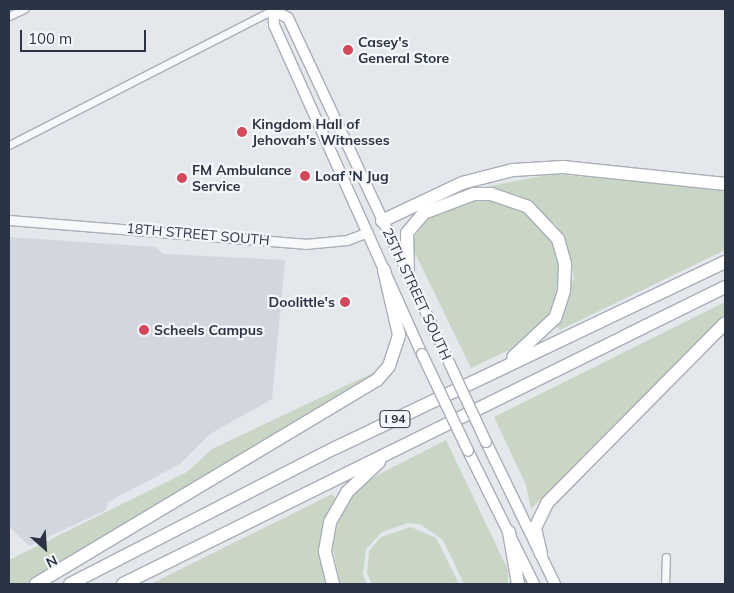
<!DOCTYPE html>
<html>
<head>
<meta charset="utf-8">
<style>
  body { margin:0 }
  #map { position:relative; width:734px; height:593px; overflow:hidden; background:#e4e7ec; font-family:Mulish,sans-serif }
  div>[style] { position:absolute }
  .built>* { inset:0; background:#d2d6de }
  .green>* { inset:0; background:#c9d6c5 }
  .roads { filter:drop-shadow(1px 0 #a9aeb7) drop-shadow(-1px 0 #a9aeb7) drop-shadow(0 1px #a9aeb7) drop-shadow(0 -1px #a9aeb7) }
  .minor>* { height:7px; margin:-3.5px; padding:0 3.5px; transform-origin:3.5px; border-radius:3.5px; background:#f7f8fa }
  .tertiary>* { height:9px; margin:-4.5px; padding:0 4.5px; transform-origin:4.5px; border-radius:4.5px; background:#f7f8fa }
  .secondary>* { height:10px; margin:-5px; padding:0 5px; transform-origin:5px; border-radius:5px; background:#fff }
  .motorway>* { height:12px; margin:-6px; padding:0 6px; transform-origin:6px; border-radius:6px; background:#fff }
  .bridges { filter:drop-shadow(1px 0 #a9aeb7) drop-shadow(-1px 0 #a9aeb7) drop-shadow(0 1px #a9aeb7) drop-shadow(0 -1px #a9aeb7) }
  .secondary-bridge>* { height:10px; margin:-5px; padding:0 5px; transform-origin:5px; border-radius:5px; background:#fff }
  .dots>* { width:14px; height:14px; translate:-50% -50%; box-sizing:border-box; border:2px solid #f4f6f9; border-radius:50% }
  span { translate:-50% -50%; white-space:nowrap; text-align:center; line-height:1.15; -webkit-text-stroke:4.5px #f4f6f9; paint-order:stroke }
  .shield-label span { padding:1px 4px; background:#f4f6f9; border:1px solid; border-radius:4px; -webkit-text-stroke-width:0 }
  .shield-label { font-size:12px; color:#2b3445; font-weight:700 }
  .poi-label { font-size:14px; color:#2b3445; font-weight:700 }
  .left { translate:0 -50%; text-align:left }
  .right { translate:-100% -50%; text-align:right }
  .street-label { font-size:14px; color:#2b3445 }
  .frame { position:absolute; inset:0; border:10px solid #2b3445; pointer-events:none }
  .north { position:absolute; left:20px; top:523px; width:50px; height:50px; -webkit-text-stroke:4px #f4f6f9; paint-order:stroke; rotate:154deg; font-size:14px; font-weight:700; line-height:20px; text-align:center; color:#2b3445 }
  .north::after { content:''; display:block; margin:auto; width:18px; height:22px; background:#2b3445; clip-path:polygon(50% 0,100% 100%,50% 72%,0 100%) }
  .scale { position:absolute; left:20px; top:30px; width:126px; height:22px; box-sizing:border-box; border:2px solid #2b3445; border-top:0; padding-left:6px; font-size:15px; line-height:18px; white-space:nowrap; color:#2b3445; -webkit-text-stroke:4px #f4f6f9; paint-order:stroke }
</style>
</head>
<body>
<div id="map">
  <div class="built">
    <i style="clip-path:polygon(9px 237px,156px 247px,163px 254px,285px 260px,272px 399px,210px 434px,180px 464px,108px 502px,106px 510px,29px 546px,9px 526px)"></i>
  </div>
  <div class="green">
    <i style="clip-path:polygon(552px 174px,725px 189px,725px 250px,560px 330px,556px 326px,574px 277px,566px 242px,556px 225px,519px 195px,498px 190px,464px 191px)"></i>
    <i style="clip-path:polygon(479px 199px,518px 206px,551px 235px,563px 270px,552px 315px,526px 342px,471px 368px,415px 253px,413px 239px,428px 218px)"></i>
    <i style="clip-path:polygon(725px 302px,725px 319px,531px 509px,526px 485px,494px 417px)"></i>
    <i style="clip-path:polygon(381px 369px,376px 378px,28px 584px,9px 584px,9px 560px,187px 472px,212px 449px)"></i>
    <i style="clip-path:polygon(446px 440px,508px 570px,508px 584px,464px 584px,443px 540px,420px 524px,408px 523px,382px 532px,366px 549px,363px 575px,367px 584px,340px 584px,332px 544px,344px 504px,364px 482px)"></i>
    <i style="clip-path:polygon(332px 494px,336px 498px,326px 520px,328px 584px,151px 584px)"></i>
    <i style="clip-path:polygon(411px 527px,436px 538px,459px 584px,372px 584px,367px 573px,369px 551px,381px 537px)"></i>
  </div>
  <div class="roads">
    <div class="minor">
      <i style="left:9px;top:16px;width:17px;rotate:-25deg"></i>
      <i style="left:9px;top:145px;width:297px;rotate:-27.1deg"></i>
      <i style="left:665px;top:584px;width:27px;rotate:-88deg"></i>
    </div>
    <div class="tertiary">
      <i style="left:9px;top:220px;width:297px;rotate:4.6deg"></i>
      <i style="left:305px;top:244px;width:42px;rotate:-5.4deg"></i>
      <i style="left:347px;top:240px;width:22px;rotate:-21deg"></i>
    </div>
    <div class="secondary">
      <i style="left:273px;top:9px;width:16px;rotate:86deg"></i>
      <i style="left:274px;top:25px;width:361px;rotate:65.8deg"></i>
      <i style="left:273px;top:10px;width:17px;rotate:28deg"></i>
      <i style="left:288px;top:18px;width:361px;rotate:64.9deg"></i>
      <i style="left:486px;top:442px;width:158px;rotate:64.1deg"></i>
      <i style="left:468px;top:451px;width:148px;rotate:63.6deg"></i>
    </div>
    <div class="motorway">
      <i style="left:382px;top:221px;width:89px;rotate:-25.4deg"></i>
      <i style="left:462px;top:183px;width:53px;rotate:-14.3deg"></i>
      <i style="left:513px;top:170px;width:50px;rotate:-3.4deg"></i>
      <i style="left:563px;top:167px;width:163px;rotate:6deg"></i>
      <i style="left:408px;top:274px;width:41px;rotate:-91.4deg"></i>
      <i style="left:407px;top:233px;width:26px;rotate:-50deg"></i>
      <i style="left:424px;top:213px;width:53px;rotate:-20.8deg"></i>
      <i style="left:474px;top:194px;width:17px"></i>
      <i style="left:491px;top:194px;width:39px;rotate:19deg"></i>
      <i style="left:528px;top:207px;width:44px;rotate:46.8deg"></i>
      <i style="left:558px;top:239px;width:26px;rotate:74deg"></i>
      <i style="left:565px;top:264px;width:27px;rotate:92deg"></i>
      <i style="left:564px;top:291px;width:28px;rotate:108deg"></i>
      <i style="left:555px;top:318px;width:57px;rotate:137.1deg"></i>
      <i style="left:509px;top:532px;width:53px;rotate:80.2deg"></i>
      <i style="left:541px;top:554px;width:27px;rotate:-103deg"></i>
      <i style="left:535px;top:528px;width:28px;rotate:-64deg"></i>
      <i style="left:547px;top:503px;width:253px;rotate:-45.3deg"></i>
      <i style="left:36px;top:584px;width:397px;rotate:-30.9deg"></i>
      <i style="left:377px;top:380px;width:18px;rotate:-49deg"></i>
      <i style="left:389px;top:366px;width:33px;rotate:-72deg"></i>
      <i style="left:399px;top:335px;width:67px;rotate:-103deg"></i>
      <i style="left:70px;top:584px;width:298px;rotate:-27.2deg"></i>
      <i style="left:335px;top:448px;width:432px;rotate:-25.5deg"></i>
      <i style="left:123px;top:584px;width:671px;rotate:-26.26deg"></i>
      <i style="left:333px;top:584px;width:34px;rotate:-104deg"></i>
      <i style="left:325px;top:551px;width:29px;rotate:-80deg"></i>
      <i style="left:330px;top:522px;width:34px;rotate:-60deg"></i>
      <i style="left:347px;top:492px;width:44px;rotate:-43.2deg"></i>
    </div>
  </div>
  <div class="bridges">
    <div class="secondary-bridge">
      <i style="left:441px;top:345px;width:107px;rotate:65.1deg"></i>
      <i style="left:422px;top:354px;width:107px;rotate:64.6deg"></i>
    </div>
  </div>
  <div class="dots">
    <i style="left:348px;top:50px;background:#d1495b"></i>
    <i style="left:242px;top:132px;background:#d1495b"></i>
    <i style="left:305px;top:176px;background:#d1495b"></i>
    <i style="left:182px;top:178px;background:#d1495b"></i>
    <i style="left:345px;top:302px;background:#d1495b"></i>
    <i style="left:144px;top:330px;background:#d1495b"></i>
  </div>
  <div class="shield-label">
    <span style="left:395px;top:419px">I 94</span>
  </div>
  <div class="poi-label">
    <span class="left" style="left:358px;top:50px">Casey's<br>General Store</span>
    <span class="left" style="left:252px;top:132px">Kingdom Hall of<br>Jehovah's Witnesses</span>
    <span class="left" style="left:192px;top:178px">FM Ambulance<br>Service</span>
    <span class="left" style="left:315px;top:176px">Loaf 'N Jug</span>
    <span class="right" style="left:335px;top:302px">Doolittle's</span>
    <span class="left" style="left:154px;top:330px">Scheels Campus</span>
  </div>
  <div class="street-label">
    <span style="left:198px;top:234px;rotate:5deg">18TH STREET SOUTH</span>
    <span style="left:417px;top:294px;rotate:65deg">25TH STREET SOUTH</span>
  </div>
  <div class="frame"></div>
  <div class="north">N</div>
  <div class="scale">100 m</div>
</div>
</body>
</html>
